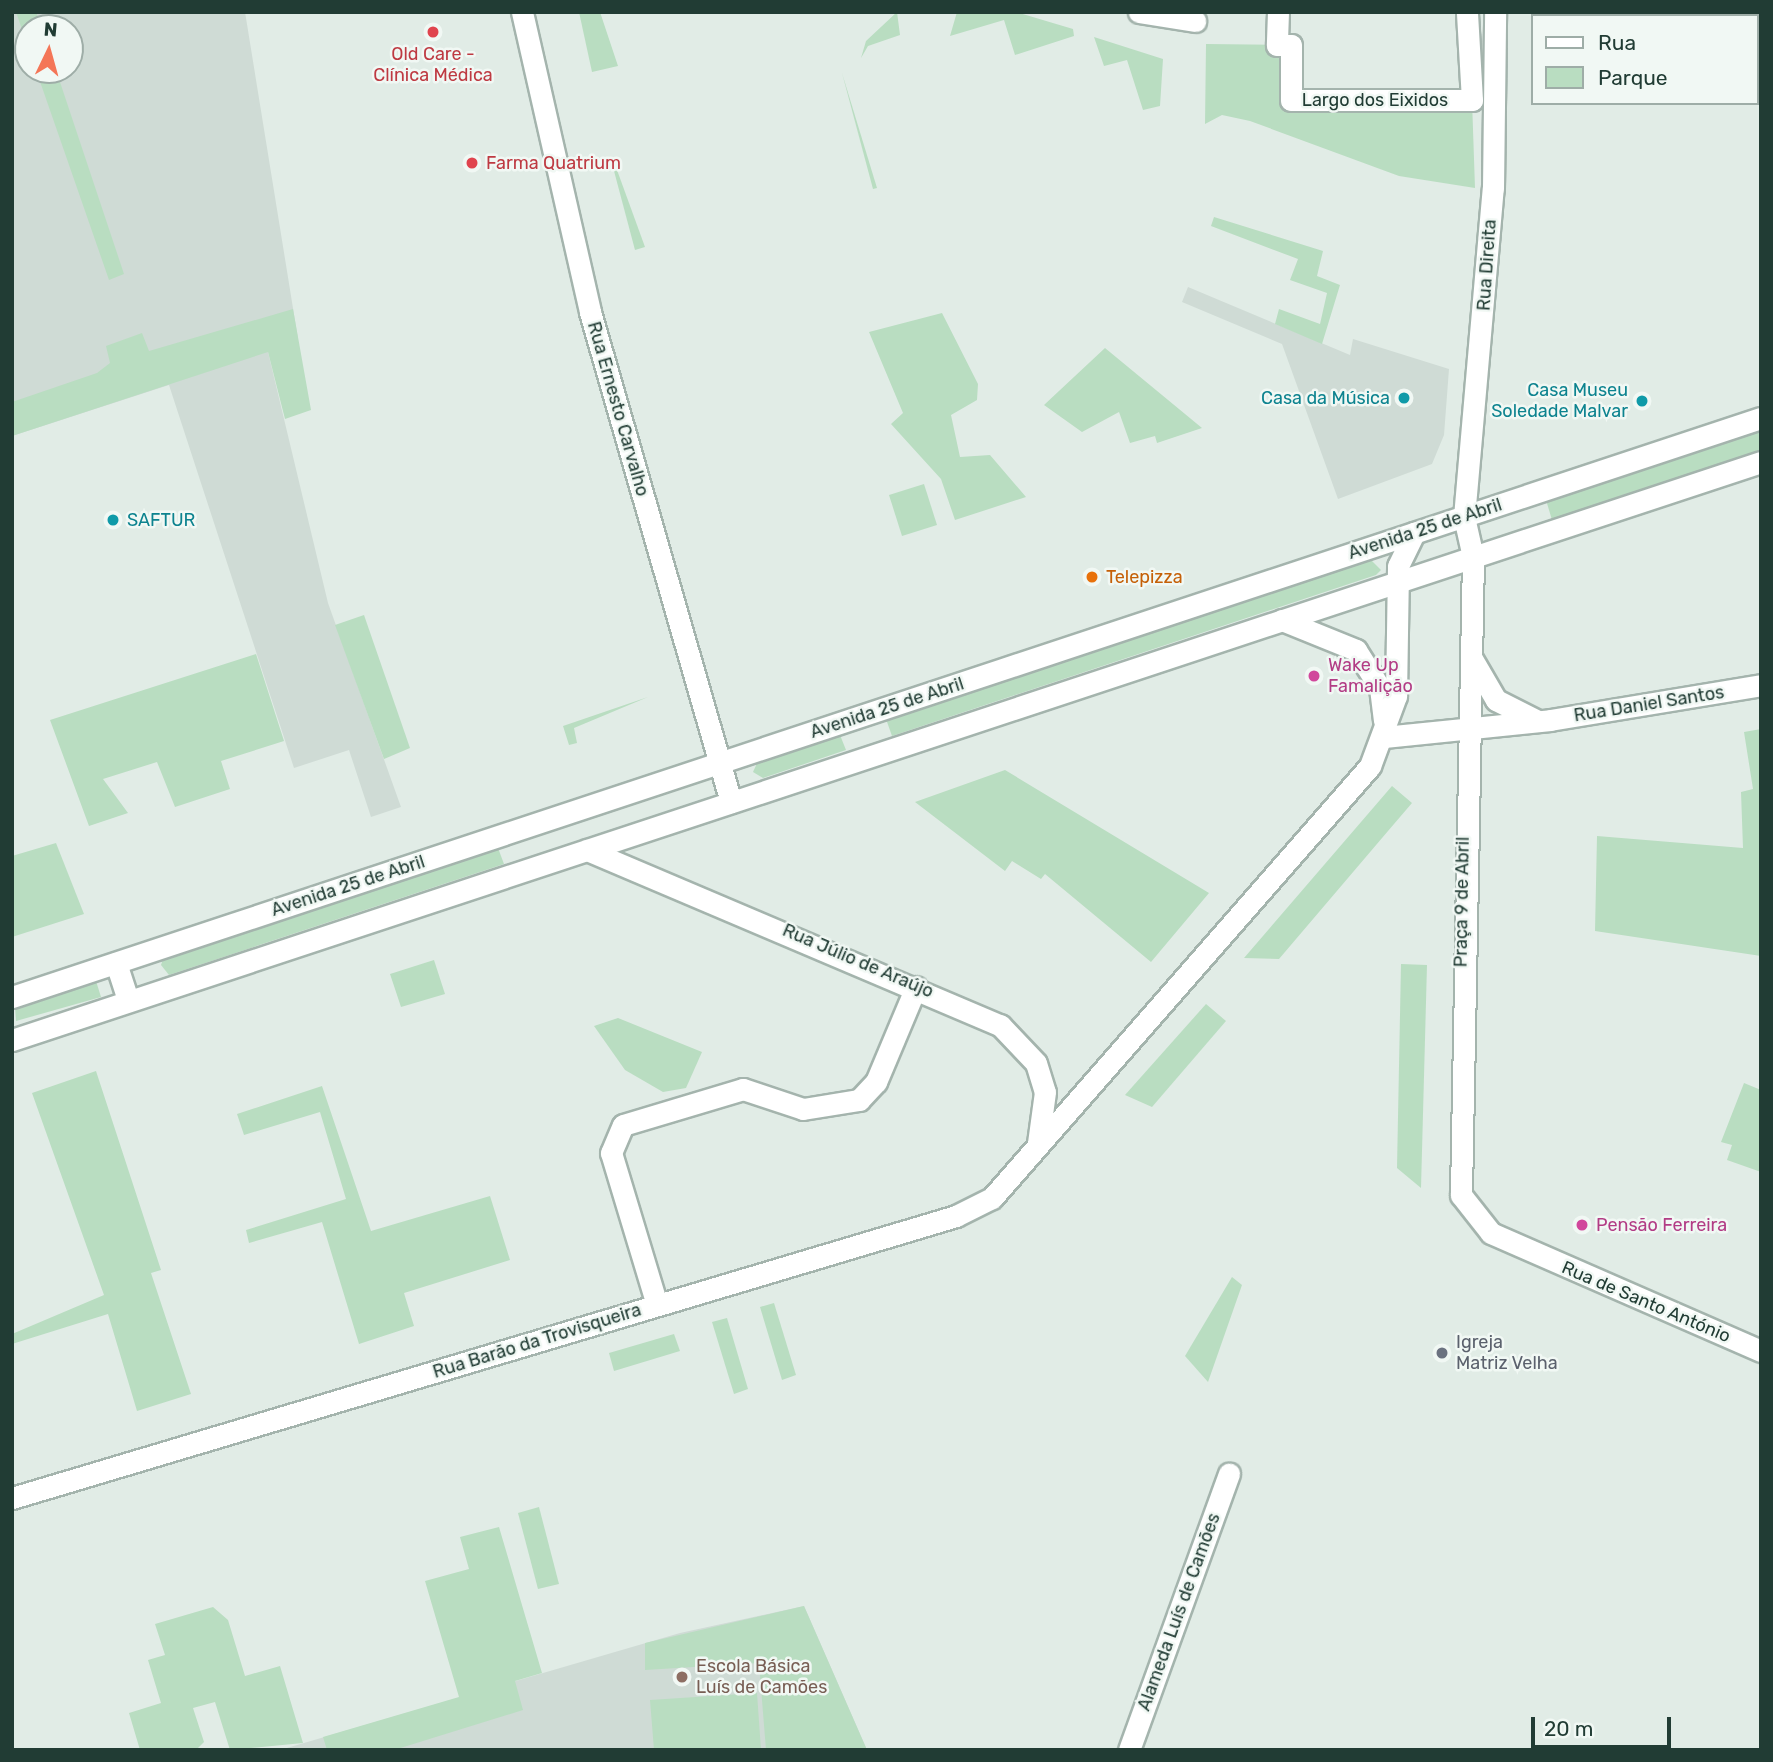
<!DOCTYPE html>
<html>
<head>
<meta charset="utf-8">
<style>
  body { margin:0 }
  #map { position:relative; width:1773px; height:1762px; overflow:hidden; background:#e1ece6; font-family:Rubik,sans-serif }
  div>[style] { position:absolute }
  .built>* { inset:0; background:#cfdbd5 }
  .green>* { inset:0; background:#b9ddc1 }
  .roads { filter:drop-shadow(2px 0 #a4b4ad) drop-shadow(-2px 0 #a4b4ad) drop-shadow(0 2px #a4b4ad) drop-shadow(0 -2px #a4b4ad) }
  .service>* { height:21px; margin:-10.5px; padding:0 10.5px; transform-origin:10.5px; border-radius:10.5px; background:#fff }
  .pedestrian>* { height:21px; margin:-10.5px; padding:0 10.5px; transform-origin:10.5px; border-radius:10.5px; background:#fff }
  .minor>* { height:21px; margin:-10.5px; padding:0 10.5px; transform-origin:10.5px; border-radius:10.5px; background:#fff }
  .tertiary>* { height:21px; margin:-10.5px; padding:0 10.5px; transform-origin:10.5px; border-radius:10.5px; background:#fff }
  .secondary>* { height:21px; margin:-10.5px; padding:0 10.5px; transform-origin:10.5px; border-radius:10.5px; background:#fff }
  .dots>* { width:19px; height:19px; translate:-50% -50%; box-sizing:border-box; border:4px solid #f1f8f4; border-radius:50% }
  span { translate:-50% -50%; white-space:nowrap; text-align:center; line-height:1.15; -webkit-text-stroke:5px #f1f8f4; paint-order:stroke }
  .health-label { font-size:18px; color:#be3a42 }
  .left { translate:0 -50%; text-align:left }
  .street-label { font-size:18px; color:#213c34 }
  .culture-label { font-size:18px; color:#0d838f }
  .right { translate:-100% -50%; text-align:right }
  .food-label { font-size:18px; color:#c56008 }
  .hotel-label { font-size:18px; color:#b23c85 }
  .worship-label { font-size:18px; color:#5b616d }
  .education-label { font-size:18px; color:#785e54 }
  .frame { position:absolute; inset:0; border:14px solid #213c34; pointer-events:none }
  .legend { position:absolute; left:1531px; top:14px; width:228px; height:91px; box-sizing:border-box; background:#f1f8f4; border:2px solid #9eada7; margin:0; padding:9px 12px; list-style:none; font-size:21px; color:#213c34 }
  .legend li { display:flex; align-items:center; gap:14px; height:35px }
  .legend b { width:35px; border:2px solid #9eada7 }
  .north { position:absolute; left:14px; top:14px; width:70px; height:70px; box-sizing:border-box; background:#f1f8f4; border:2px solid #9eada7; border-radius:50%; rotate:5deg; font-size:19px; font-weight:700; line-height:28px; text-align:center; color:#213c34 }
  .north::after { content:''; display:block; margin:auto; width:24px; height:32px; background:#f47657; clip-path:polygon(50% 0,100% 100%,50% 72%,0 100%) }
  .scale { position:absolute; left:1531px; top:1717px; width:140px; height:32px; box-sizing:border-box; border:4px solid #213c34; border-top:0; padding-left:9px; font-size:21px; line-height:24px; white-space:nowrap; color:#213c34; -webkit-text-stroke:5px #f1f8f4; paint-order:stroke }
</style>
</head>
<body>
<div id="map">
  <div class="built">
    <i style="clip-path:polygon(evenodd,12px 12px,245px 12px,298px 339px,268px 352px,328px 603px,401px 807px,371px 817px,349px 750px,294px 768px,169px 385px,12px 436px,12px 12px,28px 28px,70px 28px,70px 70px,28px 70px,28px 28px)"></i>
    <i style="clip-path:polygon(1188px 287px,1350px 355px,1353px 339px,1449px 369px,1444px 435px,1432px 464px,1338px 499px,1282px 344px,1182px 302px)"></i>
    <i style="clip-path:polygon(804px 1606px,867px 1750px,280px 1750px,680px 1633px)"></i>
  </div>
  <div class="green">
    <i style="clip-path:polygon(16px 12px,36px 12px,42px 28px,28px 28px,28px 47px)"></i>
    <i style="clip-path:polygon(579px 12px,600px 12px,618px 66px,592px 72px)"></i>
    <i style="clip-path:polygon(897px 12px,900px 35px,868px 46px,861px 58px,866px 41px)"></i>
    <i style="clip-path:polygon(957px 12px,1016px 12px,1073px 29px,1074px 36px,1015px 55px,1004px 20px,950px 36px)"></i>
    <i style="clip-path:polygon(1610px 12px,1761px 12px,1761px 65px,1757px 16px)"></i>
    <i style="clip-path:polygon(1094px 37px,1163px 59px,1160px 106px,1143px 110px,1127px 60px,1104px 66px)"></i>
    <i style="clip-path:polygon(1206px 44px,1291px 45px,1291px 99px,1472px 100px,1475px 188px,1399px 176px,1250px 121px,1222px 115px,1205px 124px)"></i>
    <i style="clip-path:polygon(36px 70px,56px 70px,124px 274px,109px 280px)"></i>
    <i style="clip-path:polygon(842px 73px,877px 188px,873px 189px)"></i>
    <i style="clip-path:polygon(617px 170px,645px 247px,635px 250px,614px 171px)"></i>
    <i style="clip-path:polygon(1214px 217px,1323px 251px,1317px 276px,1340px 285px,1322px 344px,1275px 324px,1279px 309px,1320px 324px,1327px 293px,1290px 280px,1298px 259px,1211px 226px)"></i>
    <i style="clip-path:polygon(293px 309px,311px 410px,285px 419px,268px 352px,12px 436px,12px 402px,97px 373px,110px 363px,106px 346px,142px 333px,149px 351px)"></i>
    <i style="clip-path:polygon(942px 313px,978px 384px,977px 400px,951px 415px,960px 457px,990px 455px,1026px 497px,955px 520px,941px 479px,891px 424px,903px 413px,869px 332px)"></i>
    <i style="clip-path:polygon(1105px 348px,1202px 428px,1157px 443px,1155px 436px,1130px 443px,1119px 412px,1082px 432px,1044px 405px)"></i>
    <i style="clip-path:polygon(1761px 430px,1761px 451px,1552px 520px,1546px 500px)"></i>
    <i style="clip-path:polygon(924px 484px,937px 525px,902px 536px,889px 495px)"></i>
    <i style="clip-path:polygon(1370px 559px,1381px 570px,1376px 575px,892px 736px,886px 719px)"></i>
    <i style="clip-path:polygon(364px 615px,410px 748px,384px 759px,335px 625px)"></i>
    <i style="clip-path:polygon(256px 654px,284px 741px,221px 761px,230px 789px,175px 807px,157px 762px,103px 779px,128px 813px,89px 826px,50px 720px)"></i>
    <i style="clip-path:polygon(648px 697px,574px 728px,577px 743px,569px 745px,563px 726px)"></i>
    <i style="clip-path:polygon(1761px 729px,1761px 956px,1595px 931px,1597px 836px,1743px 848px,1741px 792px,1753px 789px,1744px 732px)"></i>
    <i style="clip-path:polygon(840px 735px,846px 750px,763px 778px,753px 772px,758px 761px)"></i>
    <i style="clip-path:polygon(1005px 770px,1209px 893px,1151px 962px,1045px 874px,1041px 879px,1012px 861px,1005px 871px,915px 802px)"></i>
    <i style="clip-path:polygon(1392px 786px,1412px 803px,1388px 831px,1279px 959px,1244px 958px)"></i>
    <i style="clip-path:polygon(56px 843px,84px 914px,12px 937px,12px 856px)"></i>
    <i style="clip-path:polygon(498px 848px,504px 864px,169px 975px,161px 965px,163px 959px)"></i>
    <i style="clip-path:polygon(434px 960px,445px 994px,401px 1007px,390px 974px)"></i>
    <i style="clip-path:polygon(1401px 964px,1427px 965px,1421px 1188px,1397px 1168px)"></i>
    <i style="clip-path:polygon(96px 981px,101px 997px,16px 1021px,15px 1007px)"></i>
    <i style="clip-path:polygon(1206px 1004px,1226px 1021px,1152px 1107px,1125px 1095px)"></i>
    <i style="clip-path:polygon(618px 1018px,702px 1052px,686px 1088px,663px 1092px,625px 1070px,594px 1026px)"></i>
    <i style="clip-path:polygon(96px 1071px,161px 1270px,151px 1273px,191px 1394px,137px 1411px,108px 1314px,12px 1344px,12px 1334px,104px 1295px,32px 1093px)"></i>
    <i style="clip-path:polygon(1744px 1083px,1761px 1090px,1761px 1172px,1727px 1160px,1732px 1145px,1721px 1142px)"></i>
    <i style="clip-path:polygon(322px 1086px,371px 1231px,490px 1196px,510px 1260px,404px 1293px,414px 1326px,359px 1344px,322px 1222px,249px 1243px,246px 1230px,346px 1199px,320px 1112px,244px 1135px,237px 1114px)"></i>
    <i style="clip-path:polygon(1232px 1277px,1242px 1285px,1208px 1382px,1185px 1356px)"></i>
    <i style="clip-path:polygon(774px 1303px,796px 1375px,782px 1380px,760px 1307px)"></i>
    <i style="clip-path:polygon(727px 1318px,748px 1389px,734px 1394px,712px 1322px)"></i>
    <i style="clip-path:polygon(674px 1334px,680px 1351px,614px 1371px,609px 1353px)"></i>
    <i style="clip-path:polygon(539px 1507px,559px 1584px,538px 1589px,518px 1513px)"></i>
    <i style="clip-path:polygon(499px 1527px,542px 1673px,515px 1681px,523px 1710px,394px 1750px,327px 1750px,323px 1737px,459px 1697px,425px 1581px,469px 1569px,460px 1537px)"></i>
    <i style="clip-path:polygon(804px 1606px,867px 1750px,766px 1750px,759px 1663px,645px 1670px,645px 1643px)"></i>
    <i style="clip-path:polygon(213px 1607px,228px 1620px,245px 1676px,280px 1666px,303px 1743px,230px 1750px,215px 1702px,193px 1708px,204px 1742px,196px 1750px,140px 1750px,129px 1713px,161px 1703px,148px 1660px,165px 1655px,155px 1624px)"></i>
    <i style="clip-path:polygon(757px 1693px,761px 1750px,654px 1750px,650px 1700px)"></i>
  </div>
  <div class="roads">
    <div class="service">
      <i style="left:657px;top:1305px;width:159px;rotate:-106.8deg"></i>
      <i style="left:611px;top:1153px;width:30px;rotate:-67deg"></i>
      <i style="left:623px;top:1125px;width:125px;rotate:-16.7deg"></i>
      <i style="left:743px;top:1089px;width:63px;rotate:18.4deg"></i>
      <i style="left:803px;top:1109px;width:57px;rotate:-9.1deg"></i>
      <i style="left:859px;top:1100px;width:25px;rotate:-47deg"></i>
      <i style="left:876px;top:1082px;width:103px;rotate:-67.2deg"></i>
    </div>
    <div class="pedestrian">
      <i style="left:1278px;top:12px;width:33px;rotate:92deg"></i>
      <i style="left:1277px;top:45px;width:14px"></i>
      <i style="left:1291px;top:45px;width:55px;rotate:90deg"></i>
      <i style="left:1291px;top:100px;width:181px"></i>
      <i style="left:1472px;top:100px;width:88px;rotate:-93.3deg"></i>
      <i style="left:1464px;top:517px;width:330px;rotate:-85deg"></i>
      <i style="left:1493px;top:188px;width:176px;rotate:-89.3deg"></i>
    </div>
    <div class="minor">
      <i style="left:1139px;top:12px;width:57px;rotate:9.1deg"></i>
      <i style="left:1464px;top:517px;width:41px;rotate:77.3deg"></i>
      <i style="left:1473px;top:557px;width:638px;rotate:91.08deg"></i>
      <i style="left:1461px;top:1195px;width:48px;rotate:51.7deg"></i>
      <i style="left:1491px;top:1233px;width:295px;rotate:23.6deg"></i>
      <i style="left:1282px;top:620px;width:80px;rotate:22.1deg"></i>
      <i style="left:1356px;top:650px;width:45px;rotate:57.7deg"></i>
      <i style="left:1380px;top:688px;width:33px;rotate:83deg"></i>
      <i style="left:1471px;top:657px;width:50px;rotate:59.8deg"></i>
      <i style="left:1496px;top:700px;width:47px;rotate:26.6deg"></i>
      <i style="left:1384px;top:737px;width:167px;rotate:-5.8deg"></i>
      <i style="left:1550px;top:720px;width:214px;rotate:-9.4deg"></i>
      <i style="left:587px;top:850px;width:449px;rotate:23deg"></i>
      <i style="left:1000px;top:1025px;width:52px;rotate:46.5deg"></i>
      <i style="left:1036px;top:1063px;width:30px;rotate:73deg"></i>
      <i style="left:1045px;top:1092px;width:51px;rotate:97.8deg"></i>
      <i style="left:12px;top:1498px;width:985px;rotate:-16.63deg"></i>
      <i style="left:956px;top:1216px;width:40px;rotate:-26.6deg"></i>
      <i style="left:992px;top:1198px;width:574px;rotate:-48.81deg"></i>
      <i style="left:1370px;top:766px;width:75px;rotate:-69.6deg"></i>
      <i style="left:1396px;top:696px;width:130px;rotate:-89.1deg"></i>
      <i style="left:1398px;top:566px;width:37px;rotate:-64deg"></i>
      <i style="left:1129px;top:1750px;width:294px;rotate:-70.1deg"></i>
    </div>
    <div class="tertiary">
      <i style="left:522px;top:12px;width:308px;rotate:77.2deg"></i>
      <i style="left:590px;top:312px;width:510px;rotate:73.95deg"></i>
    </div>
    <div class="secondary">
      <i style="left:116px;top:963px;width:40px;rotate:72deg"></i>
      <i style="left:12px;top:997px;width:1842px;rotate:-18.32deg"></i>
      <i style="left:12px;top:1040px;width:1842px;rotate:-18.29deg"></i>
    </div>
  </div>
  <div class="dots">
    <i style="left:433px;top:32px;background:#e0444e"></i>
    <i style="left:472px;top:163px;background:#e0444e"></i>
    <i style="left:1404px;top:398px;background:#0f9aa8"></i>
    <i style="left:1642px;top:401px;background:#0f9aa8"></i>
    <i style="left:113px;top:520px;background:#0f9aa8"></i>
    <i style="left:1092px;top:577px;background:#e8710a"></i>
    <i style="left:1314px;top:676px;background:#d1479c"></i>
    <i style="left:1582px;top:1225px;background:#d1479c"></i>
    <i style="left:1442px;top:1353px;background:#6b7280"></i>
    <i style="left:682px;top:1677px;background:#8d6e63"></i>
  </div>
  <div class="health-label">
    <span style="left:433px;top:65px">Old Care -<br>Clínica Médica</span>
    <span class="left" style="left:486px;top:163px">Farma Quatrium</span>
  </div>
  <div class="street-label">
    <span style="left:1375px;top:100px">Largo dos Eixidos</span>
    <span style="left:1487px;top:265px;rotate:-86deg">Rua Direita</span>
    <span style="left:618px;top:409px;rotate:74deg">Rua Ernesto Carvalho</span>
    <span style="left:1425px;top:529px;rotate:-18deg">Avenida 25 de Abril</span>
    <span style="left:1649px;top:704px;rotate:-9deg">Rua Daniel Santos</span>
    <span style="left:887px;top:708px;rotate:-18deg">Avenida 25 de Abril</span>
    <span style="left:348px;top:886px;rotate:-18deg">Avenida 25 de Abril</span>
    <span style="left:1462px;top:902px;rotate:-89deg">Praça 9 de Abril</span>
    <span style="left:858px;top:961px;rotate:23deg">Rua Júlio de Araújo</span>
    <span style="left:1646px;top:1302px;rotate:23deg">Rua de Santo António</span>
    <span style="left:537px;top:1341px;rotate:-17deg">Rua Barão da Trovisqueira</span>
    <span style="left:1179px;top:1612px;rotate:-70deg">Alameda Luís de Camões</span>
  </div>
  <div class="culture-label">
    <span class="right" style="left:1628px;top:401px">Casa Museu<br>Soledade Malvar</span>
    <span class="right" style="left:1390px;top:398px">Casa da Música</span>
    <span class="left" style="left:127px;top:520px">SAFTUR</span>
  </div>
  <div class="food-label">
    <span class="left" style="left:1106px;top:577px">Telepizza</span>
  </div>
  <div class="hotel-label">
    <span class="left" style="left:1328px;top:676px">Wake Up<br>Famalição</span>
    <span class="left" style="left:1596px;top:1225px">Pensão Ferreira</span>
  </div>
  <div class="worship-label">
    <span class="left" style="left:1456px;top:1353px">Igreja<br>Matriz Velha</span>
  </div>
  <div class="education-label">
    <span class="left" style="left:696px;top:1677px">Escola Básica<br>Luís de Camões</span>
  </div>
  <div class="frame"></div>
  <ul class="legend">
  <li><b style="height:9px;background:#fff"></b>Rua</li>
  <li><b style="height:19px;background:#b9ddc1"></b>Parque</li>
  </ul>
  <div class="north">N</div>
  <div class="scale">20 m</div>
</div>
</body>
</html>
